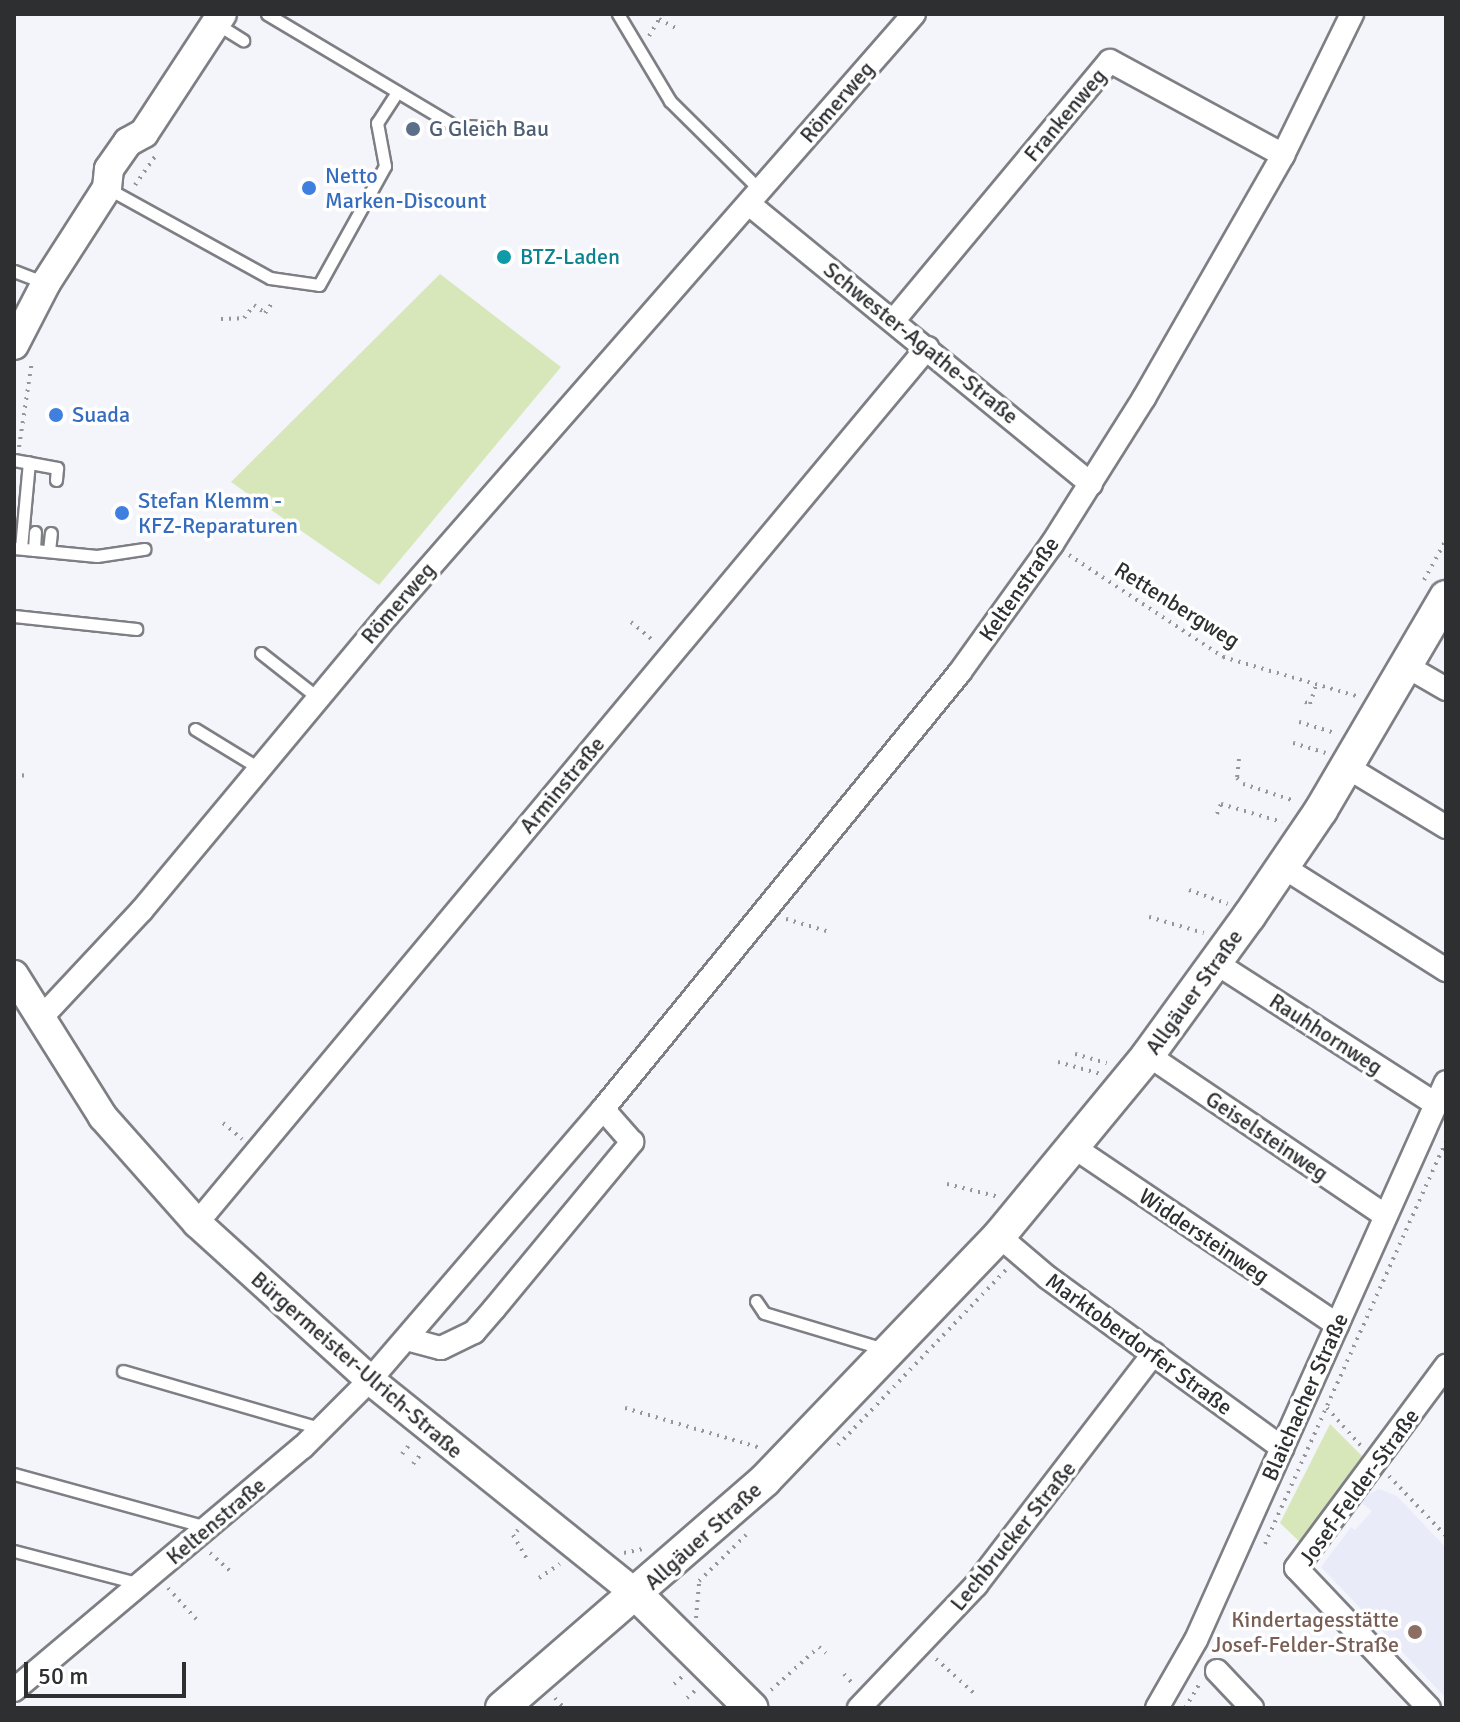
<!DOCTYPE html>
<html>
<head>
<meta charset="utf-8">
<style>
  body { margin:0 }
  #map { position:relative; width:1460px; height:1722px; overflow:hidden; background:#f4f5fb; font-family:Signika,sans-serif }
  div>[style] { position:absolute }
  .built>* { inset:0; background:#e9ebf9 }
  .green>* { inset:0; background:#d7e7ba }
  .path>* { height:4px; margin-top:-2px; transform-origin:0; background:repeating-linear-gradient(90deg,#95969a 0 2px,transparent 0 8px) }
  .roads { filter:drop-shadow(2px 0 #7e7f84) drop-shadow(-2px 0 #7e7f84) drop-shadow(0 2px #7e7f84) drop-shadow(0 -2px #7e7f84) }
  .service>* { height:11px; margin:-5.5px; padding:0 5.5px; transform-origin:5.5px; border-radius:5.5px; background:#fff }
  .minor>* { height:22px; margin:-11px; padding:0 11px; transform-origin:11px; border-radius:11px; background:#fff }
  .tertiary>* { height:28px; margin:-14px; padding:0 14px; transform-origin:14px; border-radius:14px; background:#fff }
  .secondary>* { height:32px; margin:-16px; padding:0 16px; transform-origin:16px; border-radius:16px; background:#fff }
  .dots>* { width:22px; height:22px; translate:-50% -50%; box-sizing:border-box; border:4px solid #fff; border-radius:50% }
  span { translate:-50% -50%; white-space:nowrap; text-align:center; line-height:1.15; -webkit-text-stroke:7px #fff; paint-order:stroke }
  .street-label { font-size:22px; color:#2e2f31 }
  .service-label { font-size:22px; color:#4e5e75 }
  .left { translate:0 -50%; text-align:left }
  .shop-label { font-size:22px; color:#366cbe }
  .culture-label { font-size:22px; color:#0d838f }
  .education-label { font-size:22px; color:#785e54 }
  .right { translate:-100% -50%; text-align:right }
  .frame { position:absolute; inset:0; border:16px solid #2e2f31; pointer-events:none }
  .scale { position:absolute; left:24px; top:1662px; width:162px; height:36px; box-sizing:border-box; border:4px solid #2e2f31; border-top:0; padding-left:10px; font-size:24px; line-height:28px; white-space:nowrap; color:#2e2f31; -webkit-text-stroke:6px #fff; paint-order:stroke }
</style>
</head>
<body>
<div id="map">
  <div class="built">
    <i style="clip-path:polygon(1379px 1489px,1397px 1496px,1446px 1548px,1446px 1698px,1321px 1567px,1351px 1527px,1355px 1530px,1372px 1511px,1358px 1500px)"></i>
  </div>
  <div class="green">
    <i style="clip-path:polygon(440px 274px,561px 367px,379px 585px,231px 482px)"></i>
    <i style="clip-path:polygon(1330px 1424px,1366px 1460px,1302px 1544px,1280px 1523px)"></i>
  </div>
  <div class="path">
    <i style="left:659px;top:19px;width:19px;rotate:28deg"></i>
    <i style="left:649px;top:36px;width:26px;rotate:-59deg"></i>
    <i style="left:135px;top:185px;width:35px;rotate:-55deg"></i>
    <i style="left:221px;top:319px;width:23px;rotate:-2deg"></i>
    <i style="left:244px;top:318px;width:16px;rotate:-52deg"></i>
    <i style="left:254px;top:305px;width:14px;rotate:36deg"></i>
    <i style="left:265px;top:313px;width:14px;rotate:-54deg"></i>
    <i style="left:19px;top:447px;width:87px;rotate:-81.4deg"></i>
    <i style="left:1069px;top:555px;width:185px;rotate:33.5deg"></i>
    <i style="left:1223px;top:657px;width:143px;rotate:16.3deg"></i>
    <i style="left:1424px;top:580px;width:46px;rotate:-61.2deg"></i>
    <i style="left:631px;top:622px;width:30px;rotate:40deg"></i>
    <i style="left:1305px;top:702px;width:5px;rotate:22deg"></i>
    <i style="left:1310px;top:704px;width:20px;rotate:-72deg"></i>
    <i style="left:1299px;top:722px;width:38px;rotate:17deg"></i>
    <i style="left:1293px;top:743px;width:34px;rotate:17deg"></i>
    <i style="left:1239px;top:759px;width:19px;rotate:96deg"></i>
    <i style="left:1237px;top:778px;width:8px;rotate:45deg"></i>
    <i style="left:1243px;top:784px;width:55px;rotate:18.1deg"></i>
    <i style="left:14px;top:774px;width:13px;rotate:9deg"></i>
    <i style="left:1217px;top:814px;width:11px;rotate:-68deg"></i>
    <i style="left:1221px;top:804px;width:64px;rotate:16.4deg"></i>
    <i style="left:1189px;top:890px;width:41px;rotate:19.7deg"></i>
    <i style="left:1149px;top:917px;width:57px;rotate:16.2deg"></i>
    <i style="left:786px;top:919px;width:46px;rotate:16.5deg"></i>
    <i style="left:1075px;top:1054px;width:33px;rotate:16deg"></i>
    <i style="left:1058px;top:1062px;width:45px;rotate:15.6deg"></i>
    <i style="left:223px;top:1123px;width:25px;rotate:40deg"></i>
    <i style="left:947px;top:1184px;width:54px;rotate:14deg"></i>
    <i style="left:625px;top:1408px;width:142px;rotate:16.4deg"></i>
    <i style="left:1327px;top:1408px;width:51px;rotate:48.2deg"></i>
    <i style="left:838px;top:1445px;width:243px;rotate:-46.2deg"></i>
    <i style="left:402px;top:1454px;width:14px;rotate:-51deg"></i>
    <i style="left:413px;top:1464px;width:14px;rotate:-51deg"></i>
    <i style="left:1389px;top:1476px;width:83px;rotate:46.5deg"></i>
    <i style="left:518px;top:1530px;width:7px;rotate:135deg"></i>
    <i style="left:513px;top:1535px;width:28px;rotate:60deg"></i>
    <i style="left:1265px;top:1544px;width:441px;rotate:-65.8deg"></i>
    <i style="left:210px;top:1553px;width:30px;rotate:42deg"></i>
    <i style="left:624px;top:1553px;width:19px;rotate:-12deg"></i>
    <i style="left:539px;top:1578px;width:25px;rotate:-34deg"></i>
    <i style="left:168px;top:1588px;width:42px;rotate:47.9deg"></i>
    <i style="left:696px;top:1618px;width:37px;rotate:-85deg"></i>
    <i style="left:699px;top:1581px;width:66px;rotate:-44.4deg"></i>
    <i style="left:936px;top:1659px;width:54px;rotate:42deg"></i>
    <i style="left:844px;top:1674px;width:13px;rotate:48deg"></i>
    <i style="left:674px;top:1684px;width:13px;rotate:-42deg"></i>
    <i style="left:771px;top:1690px;width:64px;rotate:-41.9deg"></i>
    <i style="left:819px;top:1647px;width:9px;rotate:41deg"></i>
    <i style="left:555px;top:1698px;width:13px;rotate:48deg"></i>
    <i style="left:687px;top:1698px;width:13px;rotate:-42deg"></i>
    <i style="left:1185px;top:1708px;width:29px;rotate:-59deg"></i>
  </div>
  <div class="roads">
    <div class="service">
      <i style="left:267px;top:14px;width:217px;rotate:30.8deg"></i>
      <i style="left:453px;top:125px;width:41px;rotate:4.2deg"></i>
      <i style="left:618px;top:14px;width:101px;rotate:59.1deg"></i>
      <i style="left:670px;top:101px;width:127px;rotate:44.7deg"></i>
      <i style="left:217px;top:24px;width:31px;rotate:32deg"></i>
      <i style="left:107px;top:188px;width:186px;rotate:28.9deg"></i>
      <i style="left:270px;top:278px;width:49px;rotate:8.1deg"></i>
      <i style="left:319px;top:285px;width:136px;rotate:-61deg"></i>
      <i style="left:385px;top:166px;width:44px;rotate:-100.5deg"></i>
      <i style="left:377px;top:123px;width:37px;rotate:-57deg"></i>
      <i style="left:14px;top:271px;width:34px;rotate:21deg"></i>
      <i style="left:14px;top:460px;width:44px;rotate:10.5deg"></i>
      <i style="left:57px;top:468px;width:12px;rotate:95deg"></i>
      <i style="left:14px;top:548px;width:83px;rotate:5.5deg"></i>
      <i style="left:97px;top:556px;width:48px;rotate:-8.5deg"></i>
      <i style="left:21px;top:548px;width:86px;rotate:-84.7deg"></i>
      <i style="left:34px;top:550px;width:18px;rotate:-87deg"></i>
      <i style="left:49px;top:551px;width:18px;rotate:-84deg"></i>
      <i style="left:14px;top:616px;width:123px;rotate:6.1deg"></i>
      <i style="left:261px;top:653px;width:71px;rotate:38.2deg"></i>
      <i style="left:195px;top:729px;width:75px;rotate:31.4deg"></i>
      <i style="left:756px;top:1301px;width:14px;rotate:56deg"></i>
      <i style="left:764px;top:1313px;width:128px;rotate:16.7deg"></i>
      <i style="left:123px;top:1371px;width:207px;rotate:16.2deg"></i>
      <i style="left:14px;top:1474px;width:199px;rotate:15.4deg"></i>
      <i style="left:14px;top:1551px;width:131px;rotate:14.6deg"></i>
    </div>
    <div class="minor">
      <i style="left:749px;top:204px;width:442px;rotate:39.3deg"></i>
      <i style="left:894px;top:320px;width:337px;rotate:-50.2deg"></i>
      <i style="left:1110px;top:61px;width:197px;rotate:28.5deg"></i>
      <i style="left:1408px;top:667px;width:44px;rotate:30.1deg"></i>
      <i style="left:1347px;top:767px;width:116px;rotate:31.2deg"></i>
      <i style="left:1283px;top:867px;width:193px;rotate:32.3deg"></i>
      <i style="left:1216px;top:963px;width:261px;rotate:32.7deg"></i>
      <i style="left:40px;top:1019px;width:149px;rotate:-46.9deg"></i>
      <i style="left:142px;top:910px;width:383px;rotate:-50.2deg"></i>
      <i style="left:387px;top:616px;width:800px;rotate:-48.8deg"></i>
      <i style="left:1148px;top:1055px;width:287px;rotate:34.1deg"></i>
      <i style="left:1072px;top:1146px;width:320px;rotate:34deg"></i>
      <i style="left:197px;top:1223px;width:1140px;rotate:-50.16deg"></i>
      <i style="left:999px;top:1236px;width:63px;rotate:40.5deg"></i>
      <i style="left:1047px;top:1277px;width:291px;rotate:36deg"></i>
      <i style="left:407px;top:1339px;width:35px;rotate:15deg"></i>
      <i style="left:441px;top:1348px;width:37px;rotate:-26deg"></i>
      <i style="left:474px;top:1332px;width:30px;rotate:-49deg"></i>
      <i style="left:494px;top:1309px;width:217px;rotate:-50.4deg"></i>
      <i style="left:632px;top:1142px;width:44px;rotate:-131.3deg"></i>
      <i style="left:1217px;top:1671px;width:51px;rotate:46.6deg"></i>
      <i style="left:14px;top:1690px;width:378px;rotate:-40.1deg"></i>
      <i style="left:303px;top:1447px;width:95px;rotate:-45deg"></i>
      <i style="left:370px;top:1380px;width:357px;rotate:-49.3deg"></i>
      <i style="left:603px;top:1109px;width:564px;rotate:-50.75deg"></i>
      <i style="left:960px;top:672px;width:158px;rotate:-54.3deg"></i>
      <i style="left:1052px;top:544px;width:173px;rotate:-57.8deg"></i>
      <i style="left:1144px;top:398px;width:280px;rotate:-60.2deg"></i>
      <i style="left:1283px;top:155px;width:157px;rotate:-63.9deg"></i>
      <i style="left:859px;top:1708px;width:170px;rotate:-46.4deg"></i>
      <i style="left:976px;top:1585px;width:292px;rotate:-52.5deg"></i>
      <i style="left:1157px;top:1708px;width:78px;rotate:-60.2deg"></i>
      <i style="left:1196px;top:1640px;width:611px;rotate:-65.87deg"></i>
      <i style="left:1429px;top:1708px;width:193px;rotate:-133.5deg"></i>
      <i style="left:1296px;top:1568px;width:252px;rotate:-53.4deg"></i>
    </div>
    <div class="tertiary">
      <i style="left:14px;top:345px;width:70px;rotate:-62.7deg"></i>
      <i style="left:46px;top:283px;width:113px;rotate:-57.3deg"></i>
      <i style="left:107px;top:188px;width:19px;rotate:-84deg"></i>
      <i style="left:109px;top:169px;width:33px;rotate:-55deg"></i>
      <i style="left:128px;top:142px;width:18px;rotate:-29deg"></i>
      <i style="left:144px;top:133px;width:142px;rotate:-56.8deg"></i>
      <i style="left:14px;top:975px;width:168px;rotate:57.9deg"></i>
      <i style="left:103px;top:1117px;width:142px;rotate:48.4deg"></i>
      <i style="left:197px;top:1223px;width:234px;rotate:42.2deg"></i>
      <i style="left:370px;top:1380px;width:343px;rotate:38.8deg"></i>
    </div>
    <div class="secondary">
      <i style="left:637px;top:1595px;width:161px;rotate:44.7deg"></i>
      <i style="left:502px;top:1708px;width:348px;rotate:-40.9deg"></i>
      <i style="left:765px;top:1480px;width:338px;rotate:-46.2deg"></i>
      <i style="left:999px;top:1236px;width:234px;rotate:-50.5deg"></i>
      <i style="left:1148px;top:1055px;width:172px;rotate:-54deg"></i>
      <i style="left:1249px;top:916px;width:128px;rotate:-55.8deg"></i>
      <i style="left:1321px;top:810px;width:247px;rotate:-59.6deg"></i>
    </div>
  </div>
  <div class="dots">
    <i style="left:413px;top:129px;background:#5c6f8a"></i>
    <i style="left:309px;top:188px;background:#3f7fe0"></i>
    <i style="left:504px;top:257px;background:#0f9aa8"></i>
    <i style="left:56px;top:415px;background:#3f7fe0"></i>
    <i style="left:122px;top:513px;background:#3f7fe0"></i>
    <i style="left:1415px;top:1632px;background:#8d6e63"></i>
  </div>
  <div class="street-label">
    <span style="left:837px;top:102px;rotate:-49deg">Römerweg</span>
    <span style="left:1065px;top:115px;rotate:-50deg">Frankenweg</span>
    <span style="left:921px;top:343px;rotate:39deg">Schwester-Agathe-Straße</span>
    <span style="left:1019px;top:589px;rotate:-55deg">Keltenstraße</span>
    <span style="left:398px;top:603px;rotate:-49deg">Römerweg</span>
    <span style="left:1177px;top:605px;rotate:32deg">Rettenbergweg</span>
    <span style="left:562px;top:785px;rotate:-50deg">Arminstraße</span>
    <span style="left:1194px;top:992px;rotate:-54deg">Allgäuer Straße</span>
    <span style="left:1326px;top:1034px;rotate:33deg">Rauhhornweg</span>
    <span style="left:1267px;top:1136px;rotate:34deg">Geiselsteinweg</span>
    <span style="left:1204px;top:1236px;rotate:34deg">Widdersteinweg</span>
    <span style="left:1139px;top:1344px;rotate:36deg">Marktoberdorfer Straße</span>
    <span style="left:357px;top:1365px;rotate:41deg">Bürgermeister-Ulrich-Straße</span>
    <span style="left:1305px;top:1397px;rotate:-66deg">Blaichacher Straße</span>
    <span style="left:1359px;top:1487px;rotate:-54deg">Josef-Felder-Straße</span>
    <span style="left:216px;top:1521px;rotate:-40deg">Keltenstraße</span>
    <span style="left:703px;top:1536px;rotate:-42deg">Allgäuer Straße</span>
    <span style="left:1013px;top:1536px;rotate:-51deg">Lechbrucker Straße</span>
  </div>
  <div class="service-label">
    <span class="left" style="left:429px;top:129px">G Gleich Bau</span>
  </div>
  <div class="shop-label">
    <span class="left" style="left:325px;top:188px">Netto<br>Marken-Discount</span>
    <span class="left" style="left:72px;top:415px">Suada</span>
    <span class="left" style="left:138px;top:513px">Stefan Klemm -<br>KFZ-Reparaturen</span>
  </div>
  <div class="culture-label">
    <span class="left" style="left:520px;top:257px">BTZ-Laden</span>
  </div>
  <div class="education-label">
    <span class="right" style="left:1399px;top:1632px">Kindertagesstätte<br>Josef-Felder-Straße</span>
  </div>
  <div class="frame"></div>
  <div class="scale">50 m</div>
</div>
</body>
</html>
